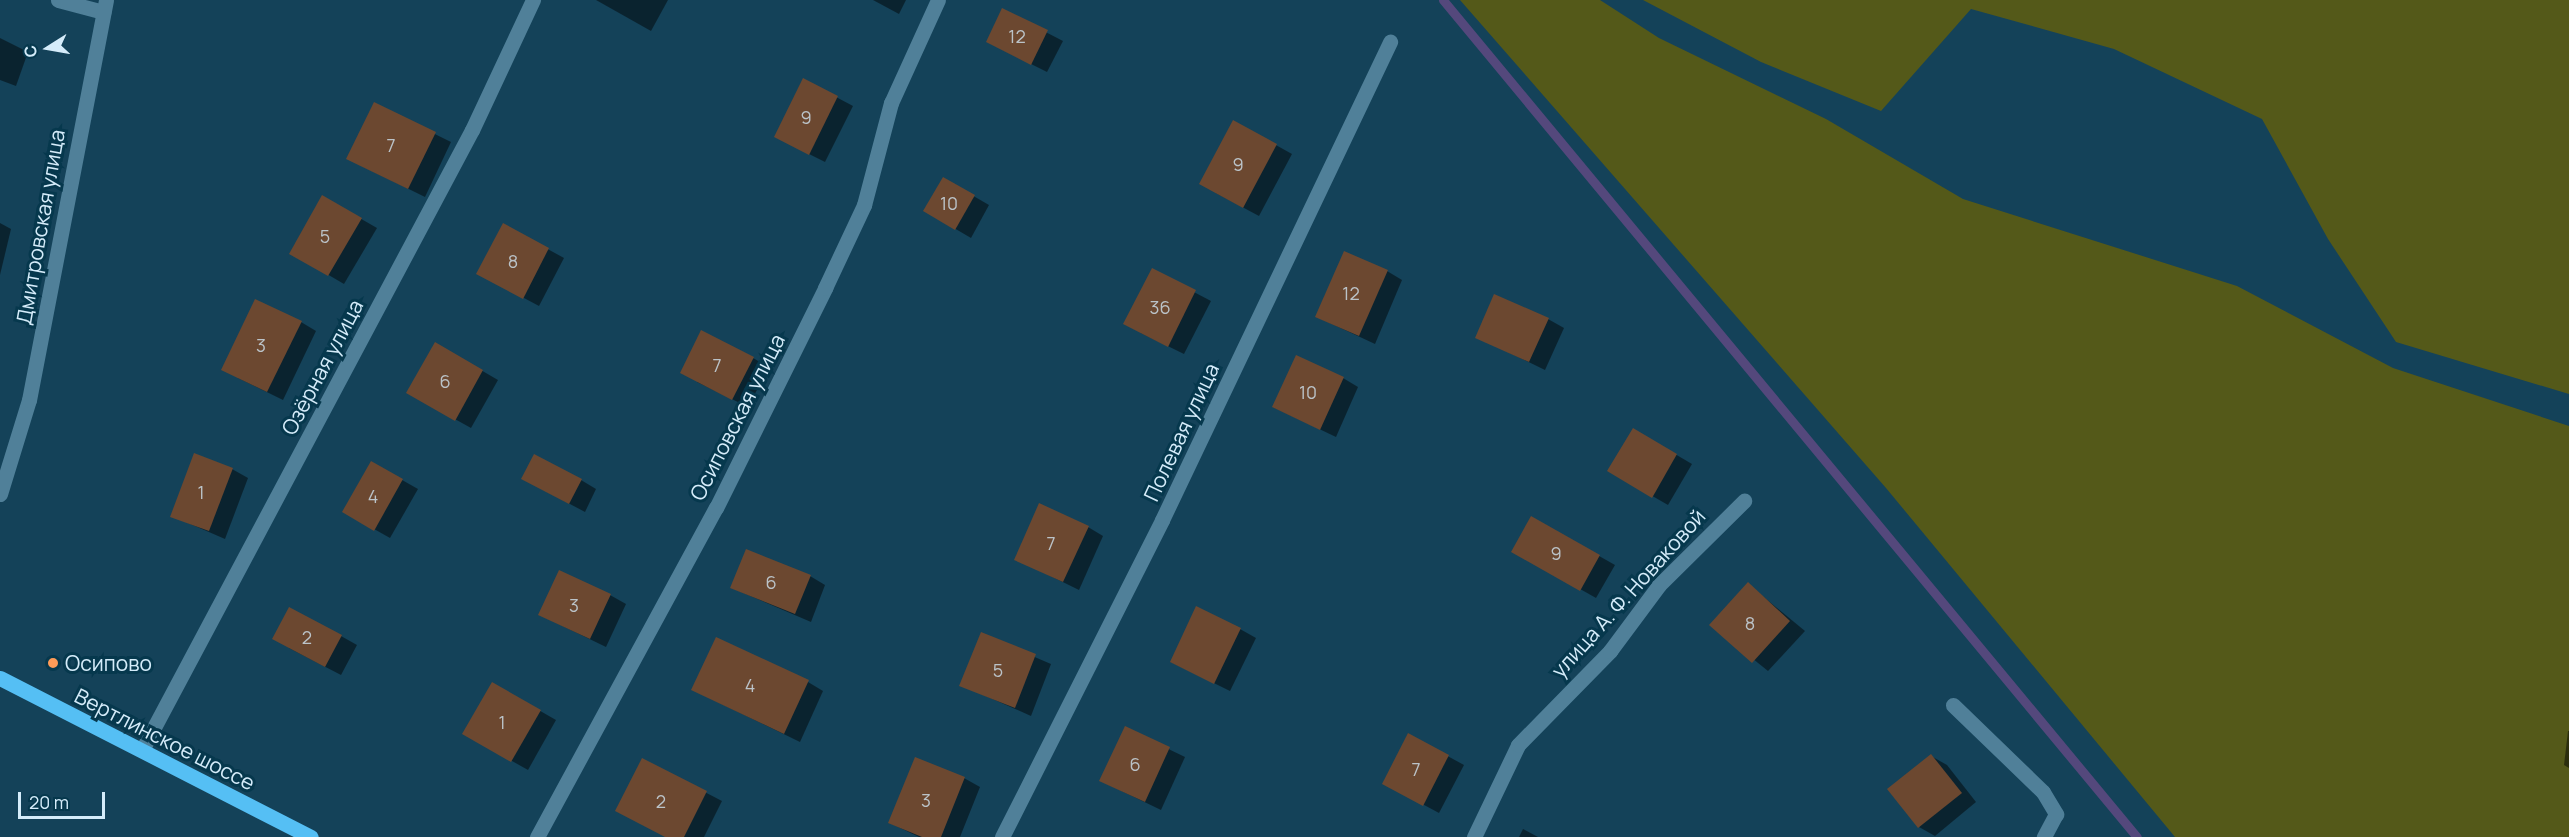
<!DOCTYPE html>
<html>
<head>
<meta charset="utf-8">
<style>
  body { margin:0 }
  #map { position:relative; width:2569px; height:837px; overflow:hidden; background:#144259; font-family:Manrope,sans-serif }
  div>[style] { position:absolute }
  .green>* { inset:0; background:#545919 }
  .shadow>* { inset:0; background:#0007 }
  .stream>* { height:9px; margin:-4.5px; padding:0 4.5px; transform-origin:4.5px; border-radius:4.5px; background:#54487c }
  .building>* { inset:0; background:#6c4830 }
  .minor>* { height:15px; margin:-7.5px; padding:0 7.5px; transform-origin:7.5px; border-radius:7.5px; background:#508099 }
  .major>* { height:15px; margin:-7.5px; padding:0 7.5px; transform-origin:7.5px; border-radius:7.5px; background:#55bff4 }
  .dots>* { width:16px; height:16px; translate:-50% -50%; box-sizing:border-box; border:3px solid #06384d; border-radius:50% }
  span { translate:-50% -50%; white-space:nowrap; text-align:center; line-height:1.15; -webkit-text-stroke:6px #06384d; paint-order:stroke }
  .number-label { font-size:18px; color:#bbc3c8 }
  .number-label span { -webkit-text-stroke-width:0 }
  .street-label { font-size:21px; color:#d5ecfa }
  .poi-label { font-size:21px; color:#d5ecfa }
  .left { translate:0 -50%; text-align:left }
  .north { position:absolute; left:18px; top:18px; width:60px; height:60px; -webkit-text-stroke:4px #06384d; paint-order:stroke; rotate:259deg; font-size:16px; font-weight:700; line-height:24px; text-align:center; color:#d5ecfa }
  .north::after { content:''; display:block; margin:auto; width:21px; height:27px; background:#d5ecfa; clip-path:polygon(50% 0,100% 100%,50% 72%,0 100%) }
  .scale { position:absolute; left:18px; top:792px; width:87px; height:27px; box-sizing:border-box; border:3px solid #d5ecfa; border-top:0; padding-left:8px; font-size:18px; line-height:21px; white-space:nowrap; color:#d5ecfa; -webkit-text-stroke:4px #06384d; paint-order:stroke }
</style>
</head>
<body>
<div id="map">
  <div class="green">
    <i style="clip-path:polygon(1460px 0,1600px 0,1659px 38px,1826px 119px,1963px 199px,2237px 286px,2393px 368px,2569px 426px,2569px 837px,2175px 837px,1886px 488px)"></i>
    <i style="clip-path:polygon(1643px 0,2569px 0,2569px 394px,2396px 342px,2328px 239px,2262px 119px,2114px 49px,1971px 9px,1881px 111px,1761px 62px)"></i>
  </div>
  <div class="shadow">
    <i style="clip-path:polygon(596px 0,668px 0,651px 31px)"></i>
    <i style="clip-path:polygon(873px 0,906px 0,899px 14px)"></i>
    <i style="clip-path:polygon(1003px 10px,1063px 41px,1047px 72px,1003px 50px)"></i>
    <i style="clip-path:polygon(0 38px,28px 52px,16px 86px,0 80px)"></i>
    <i style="clip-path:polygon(804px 80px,853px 106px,825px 162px,791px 145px)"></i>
    <i style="clip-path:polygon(374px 104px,451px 142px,425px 197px,364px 167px)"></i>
    <i style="clip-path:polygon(1234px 122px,1292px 154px,1259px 216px,1216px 193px)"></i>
    <i style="clip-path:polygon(944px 179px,989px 205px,971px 238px,925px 211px)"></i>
    <i style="clip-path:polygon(323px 197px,377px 228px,344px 284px,291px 253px)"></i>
    <i style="clip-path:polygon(0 223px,11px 229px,0 275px)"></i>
    <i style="clip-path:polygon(504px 225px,564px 258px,539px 306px,494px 282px)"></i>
    <i style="clip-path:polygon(1152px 270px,1211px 301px,1184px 354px,1141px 333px)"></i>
    <i style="clip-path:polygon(1387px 271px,1402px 280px,1375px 344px,1317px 317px)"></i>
    <i style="clip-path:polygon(1548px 319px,1564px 328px,1545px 370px,1477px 337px)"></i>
    <i style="clip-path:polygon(301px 322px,316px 331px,283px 400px,238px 378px)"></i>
    <i style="clip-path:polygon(436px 344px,498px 380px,471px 428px,408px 393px)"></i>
    <i style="clip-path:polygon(753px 358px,769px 367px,748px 407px,697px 382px)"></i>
    <i style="clip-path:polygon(1343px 378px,1358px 387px,1336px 437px,1273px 407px)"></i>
    <i style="clip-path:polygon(1634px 430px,1692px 464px,1668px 505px,1609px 471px)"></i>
    <i style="clip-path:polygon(372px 463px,418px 489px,390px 538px,344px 512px)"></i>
    <i style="clip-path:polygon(232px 469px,248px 478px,225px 539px,172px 516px)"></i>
    <i style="clip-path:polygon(581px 480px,596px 489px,585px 512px,538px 487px)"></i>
    <i style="clip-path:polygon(1532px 518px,1615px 565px,1596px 598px,1513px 551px)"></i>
    <i style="clip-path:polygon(1088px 527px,1103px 536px,1079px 590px,1016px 559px)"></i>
    <i style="clip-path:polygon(810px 576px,825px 585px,811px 622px,732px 588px)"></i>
    <i style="clip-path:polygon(1748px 584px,1805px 631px,1768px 671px,1711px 625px)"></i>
    <i style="clip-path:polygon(610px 595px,626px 604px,606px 647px,540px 615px)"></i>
    <i style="clip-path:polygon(1240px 629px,1256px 638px,1230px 691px,1171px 662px)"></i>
    <i style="clip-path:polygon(981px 634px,1051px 664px,1031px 716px,961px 685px)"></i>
    <i style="clip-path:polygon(341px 636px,357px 645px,341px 675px,289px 648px)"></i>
    <i style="clip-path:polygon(808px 682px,823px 691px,800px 742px,693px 690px)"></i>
    <i style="clip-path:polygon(493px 684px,556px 720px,528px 770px,464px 734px)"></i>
    <i style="clip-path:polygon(1125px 728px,1185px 757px,1161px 810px,1101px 781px)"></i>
    <i style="clip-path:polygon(2568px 731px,2569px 731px,2569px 768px,2564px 765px)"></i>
    <i style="clip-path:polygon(1409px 735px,1464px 765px,1439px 813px,1400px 792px)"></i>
    <i style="clip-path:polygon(1931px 756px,1947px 765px,1976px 802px,1935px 836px,1919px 827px)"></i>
    <i style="clip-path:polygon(643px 760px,722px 801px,704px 837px,666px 837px)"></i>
    <i style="clip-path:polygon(964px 778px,980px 787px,960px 837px,919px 837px,890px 823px)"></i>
    <i style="clip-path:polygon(1523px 829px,1538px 837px,1519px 837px)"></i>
  </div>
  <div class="stream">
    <i style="left:1443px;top:0;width:1087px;rotate:50.34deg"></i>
  </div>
  <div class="building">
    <i style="clip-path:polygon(1002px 8px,1048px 30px,1031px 65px,986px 42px)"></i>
    <i style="clip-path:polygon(803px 78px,838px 96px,809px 155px,774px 137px)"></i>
    <i style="clip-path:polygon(374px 102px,436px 132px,408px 189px,346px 159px)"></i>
    <i style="clip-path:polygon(1233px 120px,1277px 144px,1243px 208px,1199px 184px)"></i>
    <i style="clip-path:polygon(943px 177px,975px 195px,955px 230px,923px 211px)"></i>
    <i style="clip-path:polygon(322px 195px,362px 218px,328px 276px,289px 254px)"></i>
    <i style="clip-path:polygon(503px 223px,549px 248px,523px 299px,476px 274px)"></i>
    <i style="clip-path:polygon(1344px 251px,1388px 270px,1359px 336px,1315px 317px)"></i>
    <i style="clip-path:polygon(1152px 268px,1196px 290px,1168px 347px,1123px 324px)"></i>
    <i style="clip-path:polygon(1494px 294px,1549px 318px,1529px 362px,1475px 338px)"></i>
    <i style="clip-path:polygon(255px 299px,302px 321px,267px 392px,221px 370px)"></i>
    <i style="clip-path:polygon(701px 330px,754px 357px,732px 400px,680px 373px)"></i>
    <i style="clip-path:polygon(435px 342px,483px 370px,455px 421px,406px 393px)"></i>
    <i style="clip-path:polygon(1296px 355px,1344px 377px,1320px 430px,1272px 407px)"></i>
    <i style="clip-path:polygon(1633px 428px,1677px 454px,1652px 498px,1607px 471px)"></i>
    <i style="clip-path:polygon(194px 453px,233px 468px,209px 531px,170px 517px)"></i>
    <i style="clip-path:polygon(534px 454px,582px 479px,569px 504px,521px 479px)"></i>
    <i style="clip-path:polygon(371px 461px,403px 479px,374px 531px,342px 512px)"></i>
    <i style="clip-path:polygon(1039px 503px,1089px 526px,1063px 582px,1014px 560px)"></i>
    <i style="clip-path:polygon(1531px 516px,1600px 555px,1580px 591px,1511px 552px)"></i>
    <i style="clip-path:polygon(746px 549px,811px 575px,795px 614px,730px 588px)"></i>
    <i style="clip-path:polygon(559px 570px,611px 594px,590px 639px,538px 615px)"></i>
    <i style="clip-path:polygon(1748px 582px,1790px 621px,1752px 663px,1709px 625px)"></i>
    <i style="clip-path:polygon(1196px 606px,1241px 628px,1214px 684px,1170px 662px)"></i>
    <i style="clip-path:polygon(289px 607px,342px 635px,325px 667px,272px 639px)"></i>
    <i style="clip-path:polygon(981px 632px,1036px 654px,1015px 708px,959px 686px)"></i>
    <i style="clip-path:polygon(716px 637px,809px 680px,784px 734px,691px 690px)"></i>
    <i style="clip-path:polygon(492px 682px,541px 710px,511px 762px,462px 734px)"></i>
    <i style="clip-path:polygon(1125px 726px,1170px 747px,1145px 802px,1099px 781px)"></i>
    <i style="clip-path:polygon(1408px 733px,1449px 755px,1423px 806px,1382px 784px)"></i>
    <i style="clip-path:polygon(1931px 754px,1962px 793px,1918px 828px,1887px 789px)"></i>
    <i style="clip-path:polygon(915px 757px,965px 777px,941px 837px,922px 837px,888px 823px)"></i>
    <i style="clip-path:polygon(642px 758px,707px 791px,684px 837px,665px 837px,615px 811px)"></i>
  </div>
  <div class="minor">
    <i style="left:58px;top:0;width:47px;rotate:14.9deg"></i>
    <i style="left:0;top:494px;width:98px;rotate:-72.9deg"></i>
    <i style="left:29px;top:400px;width:407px;rotate:-79.1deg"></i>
    <i style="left:1953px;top:705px;width:125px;rotate:44deg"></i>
    <i style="left:2043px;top:792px;width:26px;rotate:59deg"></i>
    <i style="left:2056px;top:814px;width:26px;rotate:118deg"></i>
    <i style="left:142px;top:750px;width:702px;rotate:-61.98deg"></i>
    <i style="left:472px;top:130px;width:144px;rotate:-64.9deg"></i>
    <i style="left:537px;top:837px;width:375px;rotate:-61.5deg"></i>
    <i style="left:716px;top:508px;width:246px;rotate:-63.6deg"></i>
    <i style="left:825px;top:288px;width:92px;rotate:-64.8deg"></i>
    <i style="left:864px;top:205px;width:106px;rotate:-75.2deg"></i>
    <i style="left:891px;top:103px;width:113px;rotate:-65.5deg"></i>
    <i style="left:1002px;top:837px;width:355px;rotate:-63.2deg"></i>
    <i style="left:1162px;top:520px;width:530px;rotate:-64.5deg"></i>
    <i style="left:1474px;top:837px;width:102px;rotate:-64.4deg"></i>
    <i style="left:1518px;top:745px;width:132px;rotate:-45.6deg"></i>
    <i style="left:1610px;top:651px;width:82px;rotate:-53.4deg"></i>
    <i style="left:1659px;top:585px;width:120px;rotate:-44.7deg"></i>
  </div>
  <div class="major">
    <i style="left:0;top:678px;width:349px;rotate:27.1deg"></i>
  </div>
  <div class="dots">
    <i style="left:53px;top:663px;background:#fe9b58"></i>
  </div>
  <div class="number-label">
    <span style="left:1017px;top:36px">12</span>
    <span style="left:806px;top:117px">9</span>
    <span style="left:391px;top:145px">7</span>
    <span style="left:1238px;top:164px">9</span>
    <span style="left:949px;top:203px">10</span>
    <span style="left:325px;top:236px">5</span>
    <span style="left:513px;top:261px">8</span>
    <span style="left:1351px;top:293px">12</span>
    <span style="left:1160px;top:307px">36</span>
    <span style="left:261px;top:345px">3</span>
    <span style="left:717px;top:365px">7</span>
    <span style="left:445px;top:381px">6</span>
    <span style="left:1308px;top:392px">10</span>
    <span style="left:201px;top:492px">1</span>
    <span style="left:373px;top:496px">4</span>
    <span style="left:1051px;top:543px">7</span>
    <span style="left:1556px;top:553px">9</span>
    <span style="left:771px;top:582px">6</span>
    <span style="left:574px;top:605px">3</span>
    <span style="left:1750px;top:623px">8</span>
    <span style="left:307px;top:637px">2</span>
    <span style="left:998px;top:670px">5</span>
    <span style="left:750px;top:685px">4</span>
    <span style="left:502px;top:722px">1</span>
    <span style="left:1135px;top:764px">6</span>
    <span style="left:1416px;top:769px">7</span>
    <span style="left:926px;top:800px">3</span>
    <span style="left:661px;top:801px">2</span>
  </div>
  <div class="street-label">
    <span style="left:40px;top:227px;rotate:-80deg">Дмитровская улица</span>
    <span style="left:322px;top:367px;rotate:-62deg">Озёрная улица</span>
    <span style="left:737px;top:417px;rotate:-63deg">Осиповская улица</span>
    <span style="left:1181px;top:432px;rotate:-65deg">Полевая улица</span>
    <span style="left:1628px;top:593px;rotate:-48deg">улица А. Ф. Новаковой</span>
    <span style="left:165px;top:739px;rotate:27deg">Вертлинское шоссе</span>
  </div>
  <div class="poi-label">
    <span class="left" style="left:65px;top:663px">Осипово</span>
  </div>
  <div class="north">С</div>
  <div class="scale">20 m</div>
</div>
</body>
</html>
